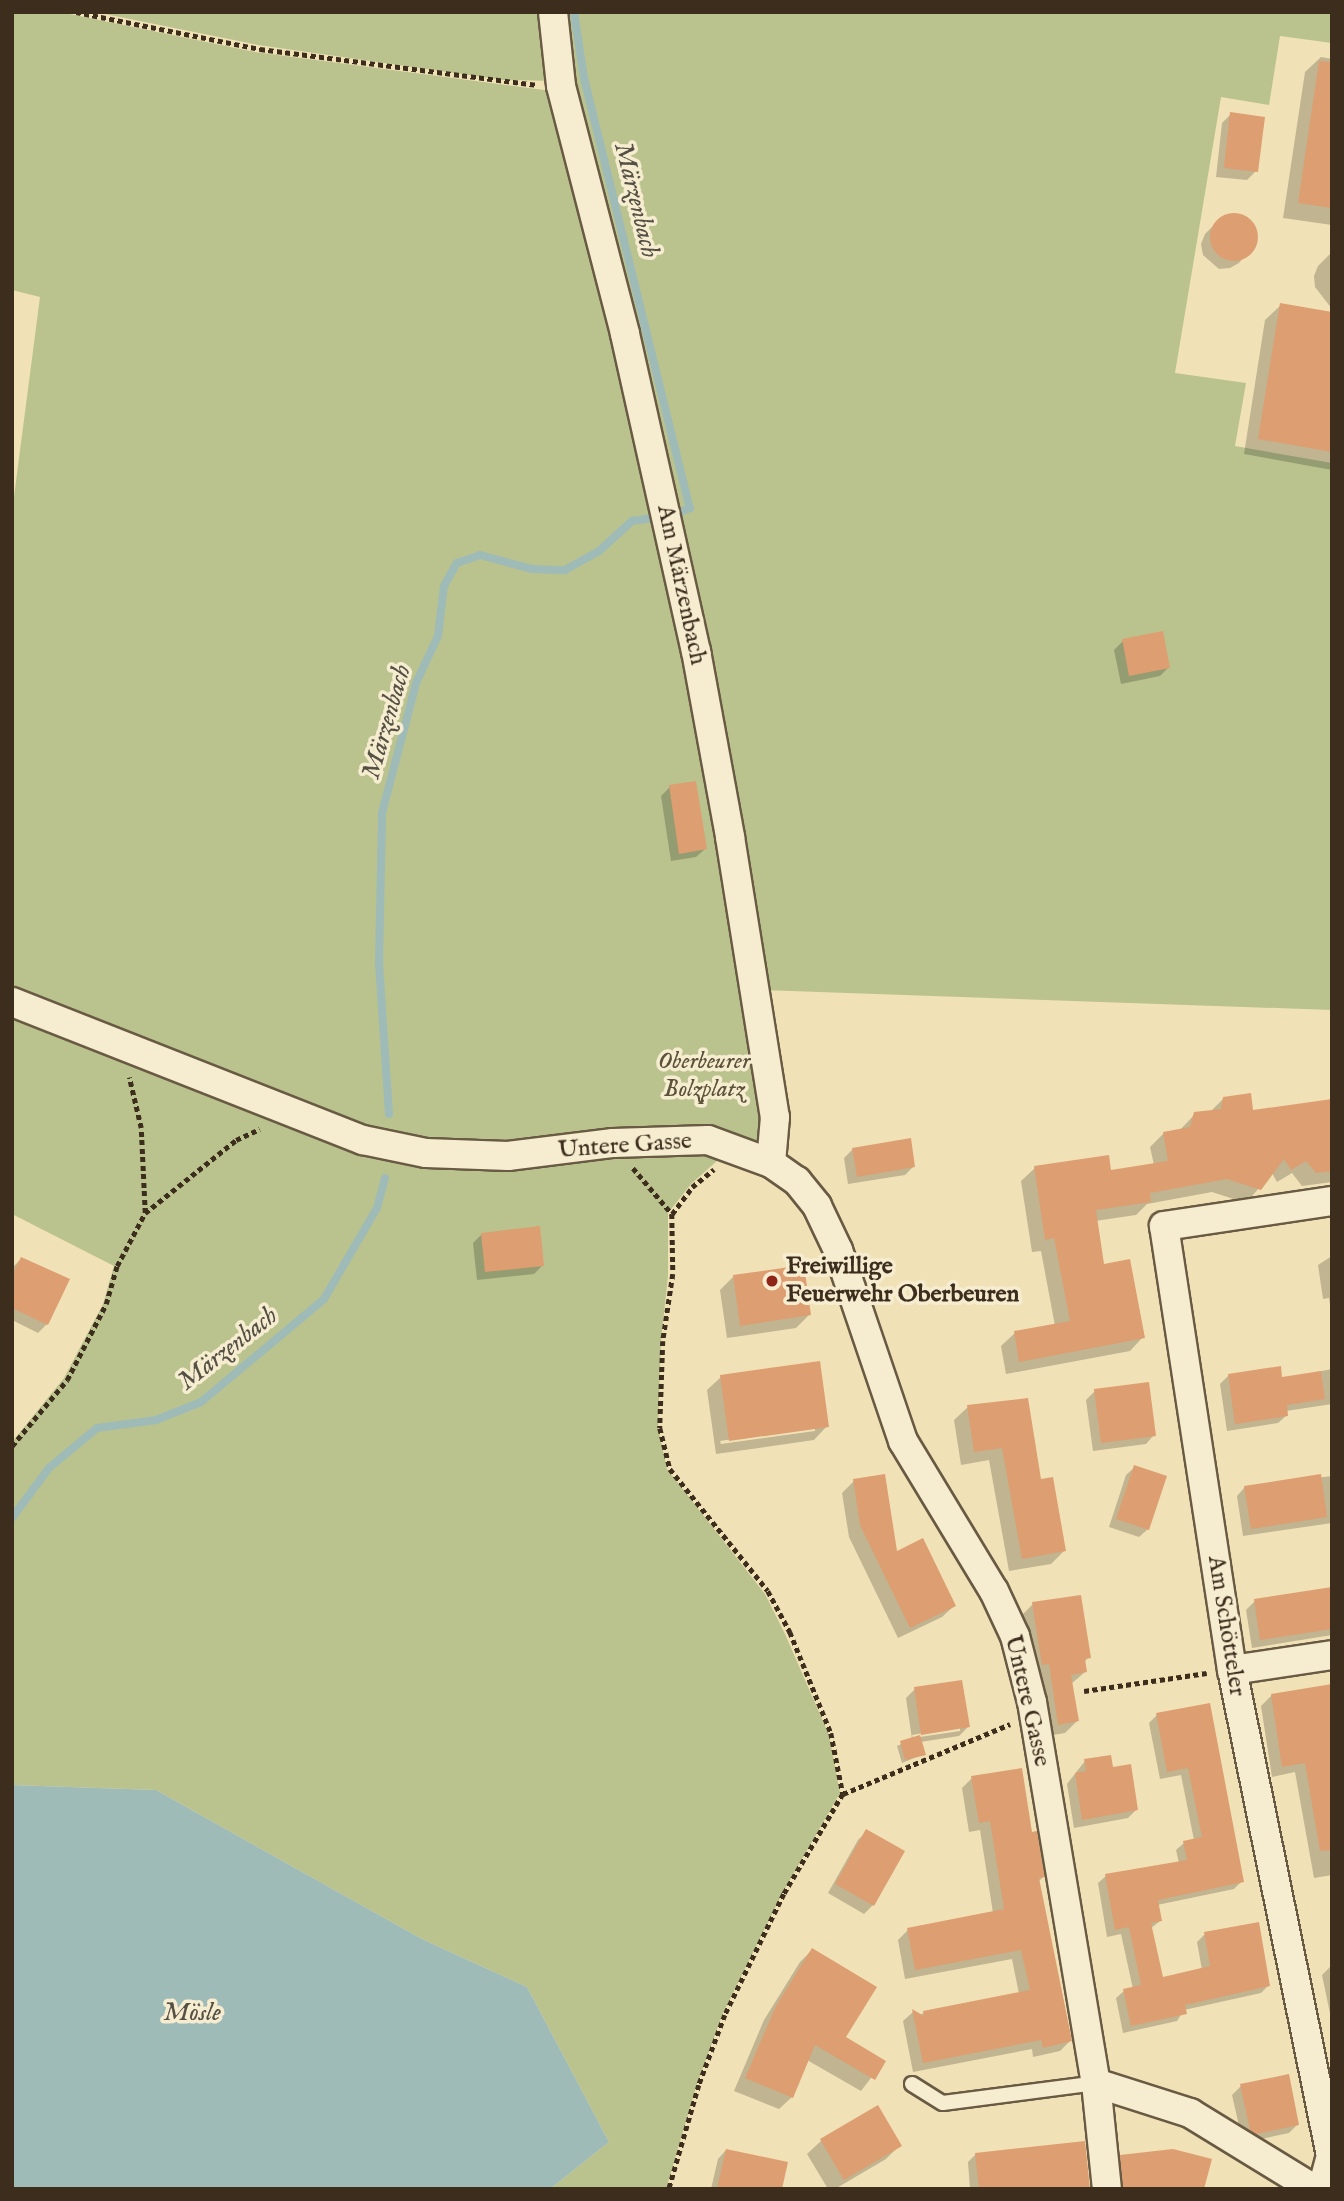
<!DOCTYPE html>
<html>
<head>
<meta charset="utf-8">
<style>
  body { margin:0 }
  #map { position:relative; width:1344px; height:2201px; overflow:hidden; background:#f1e1b6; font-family:"IM FELL English",serif }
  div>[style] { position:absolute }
  .green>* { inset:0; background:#bac38e }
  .water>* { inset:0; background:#9fbbb8 }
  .shadow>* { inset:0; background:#0003 }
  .stream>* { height:8px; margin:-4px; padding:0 4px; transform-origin:4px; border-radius:4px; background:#9fbbb8 }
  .building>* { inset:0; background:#dd9e71 }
  .round { border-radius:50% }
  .path>* { height:4.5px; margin-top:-2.25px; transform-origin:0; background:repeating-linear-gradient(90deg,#3c2d1d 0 5px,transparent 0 8.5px) }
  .roads { filter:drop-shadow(2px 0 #695a43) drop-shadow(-2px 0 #695a43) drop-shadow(0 2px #695a43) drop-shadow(0 -2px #695a43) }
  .service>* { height:14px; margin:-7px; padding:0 7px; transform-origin:7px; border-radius:7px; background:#f6ecd0 }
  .minor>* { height:28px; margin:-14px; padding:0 14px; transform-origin:14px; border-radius:14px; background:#f6ecd0 }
  .dots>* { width:19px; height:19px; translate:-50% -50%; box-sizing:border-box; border:4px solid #f6ecd0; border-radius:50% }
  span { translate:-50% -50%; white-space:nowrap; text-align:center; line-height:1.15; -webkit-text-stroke:7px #f6ecd0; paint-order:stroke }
  .street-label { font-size:24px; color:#3c2d1d }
  .park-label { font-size:24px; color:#5c5239; font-style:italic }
  .poi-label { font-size:24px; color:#3c2d1d; font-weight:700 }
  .left { translate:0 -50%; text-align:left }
  .water-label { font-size:26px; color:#555044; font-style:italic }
  .frame { position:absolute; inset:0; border:14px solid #3c2d1d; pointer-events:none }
</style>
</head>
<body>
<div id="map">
  <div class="green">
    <i style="clip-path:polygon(12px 12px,60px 12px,255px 52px,559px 92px,702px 712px,767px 1155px,508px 1151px,370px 1135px,12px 993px,12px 512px,40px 297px,12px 290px)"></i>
    <i style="clip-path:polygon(95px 12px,549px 12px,556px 81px,504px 80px,258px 45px)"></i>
    <i style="clip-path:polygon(558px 12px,1332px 12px,1332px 43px,1280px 36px,1269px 105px,1221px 97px,1175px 373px,1246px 383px,1235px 446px,1332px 463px,1332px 1010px,760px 990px)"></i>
    <i style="clip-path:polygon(12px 1010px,362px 1150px,727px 1152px,691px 1184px,668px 1213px,668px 1276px,661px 1341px,658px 1428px,667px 1469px,765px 1594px,785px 1634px,829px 1735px,840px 1793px,783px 1892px,723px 2013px,697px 2084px,666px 2189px,550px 2189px,609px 2142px,527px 1987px,422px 1939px,156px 1790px,12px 1785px,12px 1442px,64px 1378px,103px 1304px,114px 1266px,12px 1214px)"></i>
  </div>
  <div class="water">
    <i style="clip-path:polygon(12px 1785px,156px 1790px,422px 1939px,527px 1987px,609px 2142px,550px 2189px,12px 2189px)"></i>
  </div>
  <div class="shadow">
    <i style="clip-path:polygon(1321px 57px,1332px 59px,1332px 225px,1283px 218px,1305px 72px)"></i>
    <i style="clip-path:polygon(1231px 114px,1256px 171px,1247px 180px,1216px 177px,1222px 123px)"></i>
    <i style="clip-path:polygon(1233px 214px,1243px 216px,1252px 224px,1256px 233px,1255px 244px,1239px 263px,1230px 268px,1219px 269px,1203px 255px,1201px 244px,1205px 234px,1214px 225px,1223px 217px)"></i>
    <i style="clip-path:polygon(1332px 252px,1332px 309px,1315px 287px,1314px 276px,1318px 266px)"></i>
    <i style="clip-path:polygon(1281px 305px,1332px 314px,1332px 470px,1244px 454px,1265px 320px)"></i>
    <i style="clip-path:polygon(1123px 641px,1168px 668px,1160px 676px,1121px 684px,1114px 650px)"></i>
    <i style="clip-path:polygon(670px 787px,705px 849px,696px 857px,671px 861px,661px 796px)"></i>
    <i style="clip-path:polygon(1224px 1098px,1251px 1112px,1332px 1101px,1332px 1182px,1302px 1186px,1292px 1173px,1277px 1182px,1272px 1173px,1246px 1203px,1212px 1192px,1147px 1204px,1136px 1215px,1095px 1221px,1102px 1266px,1143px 1337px,1130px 1351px,1006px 1374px,1001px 1346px,1015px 1333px,1055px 1326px,1041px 1251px,1032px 1252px,1021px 1181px,1035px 1168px,1109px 1172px,1154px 1165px,1150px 1147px,1163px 1134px,1180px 1130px,1195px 1114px,1210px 1112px)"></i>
    <i style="clip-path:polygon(853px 1149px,913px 1167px,905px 1175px,848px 1184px,844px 1158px)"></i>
    <i style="clip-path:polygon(482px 1234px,543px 1265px,534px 1274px,477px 1280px,473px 1243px)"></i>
    <i style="clip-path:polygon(1332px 1256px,1332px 1318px,1329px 1298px,1323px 1299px,1318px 1265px)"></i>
    <i style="clip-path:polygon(21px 1259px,47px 1324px,38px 1333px,12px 1320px,12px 1268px)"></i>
    <i style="clip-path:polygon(733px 1277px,809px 1315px,796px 1328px,727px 1338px,720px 1290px)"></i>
    <i style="clip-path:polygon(1332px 1369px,1332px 1404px,1286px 1411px,1287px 1415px,1278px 1423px,1227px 1431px,1220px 1384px,1228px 1376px,1281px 1379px)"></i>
    <i style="clip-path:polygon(evenodd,721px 1377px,827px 1426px,814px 1440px,716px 1454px,707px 1390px,721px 1377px,815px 1427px,815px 1431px,721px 1444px,720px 1441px,815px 1427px)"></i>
    <i style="clip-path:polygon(1095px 1391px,1154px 1435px,1146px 1444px,1093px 1451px,1086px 1400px)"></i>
    <i style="clip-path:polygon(968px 1407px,1039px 1481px,1065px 1550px,1051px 1564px,1009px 1571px,989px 1460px,961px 1465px,954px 1420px)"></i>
    <i style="clip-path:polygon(1135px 1467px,1148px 1529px,1139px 1537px,1109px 1527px,1126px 1475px)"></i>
    <i style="clip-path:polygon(1332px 1476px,1332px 1523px,1243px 1536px,1237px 1496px,1245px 1487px)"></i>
    <i style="clip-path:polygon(854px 1481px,895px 1554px,954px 1606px,942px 1617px,898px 1638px,849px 1537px,842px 1493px)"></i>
    <i style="clip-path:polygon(1332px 1589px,1332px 1635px,1252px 1648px,1246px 1610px,1255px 1601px)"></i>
    <i style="clip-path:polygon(1033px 1604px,1089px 1657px,1084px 1662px,1085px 1672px,1071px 1684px,1077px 1721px,1065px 1733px,1047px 1736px,1021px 1616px)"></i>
    <i style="clip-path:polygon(1332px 1686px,1332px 1875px,1314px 1878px,1295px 1772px,1272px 1777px,1261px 1706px,1272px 1695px)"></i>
    <i style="clip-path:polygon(evenodd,915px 1689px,968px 1727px,959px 1736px,920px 1742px,924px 1754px,902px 1763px,897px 1746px,912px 1739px,906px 1698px,915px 1689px,960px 1727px,960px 1731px,913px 1738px,912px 1735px,960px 1727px)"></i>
    <i style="clip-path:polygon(1208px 1705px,1242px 1881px,1234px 1889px,1157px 1905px,1160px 1921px,1150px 1929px,1162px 1979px,1202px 1970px,1197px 1942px,1205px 1934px,1269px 1985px,1261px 1993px,1184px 2010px,1177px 2021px,1123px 2033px,1116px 1998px,1124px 1991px,1133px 1989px,1121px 1934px,1107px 1937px,1098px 1883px,1106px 1876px,1179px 1863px,1176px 1850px,1184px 1843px,1194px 1840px,1181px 1775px,1160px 1779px,1149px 1723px,1157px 1715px)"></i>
    <i style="clip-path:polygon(1085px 1761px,1112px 1769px,1137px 1809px,1128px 1818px,1074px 1828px,1067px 1784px)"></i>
    <i style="clip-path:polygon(972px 1778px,1031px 1834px,1043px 1877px,1038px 1882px,1070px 2041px,1060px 2051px,1033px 2057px,1032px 2049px,913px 2072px,903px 2021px,913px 2012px,920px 2016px,923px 2013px,1019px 1994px,1012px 1959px,905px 1979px,898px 1940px,908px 1930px,993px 1913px,980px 1830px,969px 1832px,962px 1788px)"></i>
    <i style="clip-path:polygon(867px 1831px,873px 1905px,864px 1914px,828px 1893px,858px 1840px)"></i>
    <i style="clip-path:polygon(812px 1950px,843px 2038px,883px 2062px,861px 2091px,807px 2060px,792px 2097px,779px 2109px,734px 2091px,764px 2020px,800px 1962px)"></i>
    <i style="clip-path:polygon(1331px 1966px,1332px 1966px,1332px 2023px,1322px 1975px)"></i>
    <i style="clip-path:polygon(1241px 2086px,1297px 2125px,1289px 2133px,1247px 2142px,1242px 2139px,1232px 2095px)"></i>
    <i style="clip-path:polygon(877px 2107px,900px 2145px,886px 2159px,835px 2189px,828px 2189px,807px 2154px,821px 2141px)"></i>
    <i style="clip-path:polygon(726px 2150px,759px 2189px,711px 2189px,718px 2159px)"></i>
    <i style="clip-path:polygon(976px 2154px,1089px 2189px,970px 2189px,968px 2162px)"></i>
    <i style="clip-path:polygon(1121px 2156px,1202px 2189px,1113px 2189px,1112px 2165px)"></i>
  </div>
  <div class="stream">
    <i style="left:574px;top:12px;width:67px;rotate:81.4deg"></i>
    <i style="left:584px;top:78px;width:443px;rotate:76.2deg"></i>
    <i style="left:690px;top:508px;width:11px;rotate:158deg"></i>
    <i style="left:389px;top:1114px;width:152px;rotate:-93.8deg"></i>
    <i style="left:379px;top:962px;width:149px;rotate:-88.8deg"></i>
    <i style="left:382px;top:813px;width:134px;rotate:-75.3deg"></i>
    <i style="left:416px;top:683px;width:52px;rotate:-64.9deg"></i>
    <i style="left:438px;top:636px;width:50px;rotate:-83.2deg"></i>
    <i style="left:444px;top:586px;width:26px;rotate:-61deg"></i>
    <i style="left:457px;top:563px;width:24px;rotate:-19deg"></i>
    <i style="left:480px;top:555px;width:54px;rotate:15.1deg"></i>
    <i style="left:532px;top:569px;width:33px;rotate:2deg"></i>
    <i style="left:565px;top:570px;width:39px;rotate:-29deg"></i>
    <i style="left:599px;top:551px;width:45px;rotate:-42.3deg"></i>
    <i style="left:632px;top:521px;width:21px;rotate:-8deg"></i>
    <i style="left:12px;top:1518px;width:62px;rotate:-53.5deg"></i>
    <i style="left:49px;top:1468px;width:62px;rotate:-39.8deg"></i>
    <i style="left:97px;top:1428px;width:60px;rotate:-7.7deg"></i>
    <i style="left:156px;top:1420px;width:48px;rotate:-21.8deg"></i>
    <i style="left:201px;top:1402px;width:160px;rotate:-39.9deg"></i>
    <i style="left:324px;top:1299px;width:105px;rotate:-59.8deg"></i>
    <i style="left:377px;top:1208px;width:31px;rotate:-75deg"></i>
  </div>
  <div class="building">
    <i style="clip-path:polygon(1319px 61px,1332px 62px,1332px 208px,1298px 203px)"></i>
    <i style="clip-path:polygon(1230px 112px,1265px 117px,1258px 172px,1224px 168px)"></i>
    <i class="round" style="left:1210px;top:213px;width:48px;height:48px"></i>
    <i style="clip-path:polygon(1280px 303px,1332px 312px,1332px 452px,1258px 439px)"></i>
    <i style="clip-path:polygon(1163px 631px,1170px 668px,1129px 676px,1122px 639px)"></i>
    <i style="clip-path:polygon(696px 781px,707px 849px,679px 854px,669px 785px)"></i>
    <i style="clip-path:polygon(1251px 1093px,1253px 1110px,1332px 1099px,1332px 1171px,1316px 1173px,1306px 1161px,1291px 1170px,1284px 1159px,1261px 1190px,1227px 1179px,1150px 1193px,1151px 1202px,1096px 1210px,1104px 1264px,1130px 1259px,1145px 1338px,1019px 1362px,1014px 1331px,1070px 1321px,1054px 1238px,1045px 1240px,1034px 1166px,1109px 1155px,1111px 1170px,1168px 1161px,1163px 1132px,1190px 1127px,1194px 1112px,1221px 1109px,1223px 1097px)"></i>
    <i style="clip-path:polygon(911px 1138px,915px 1167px,857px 1177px,852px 1148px)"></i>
    <i style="clip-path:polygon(540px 1226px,544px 1266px,485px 1272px,481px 1233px)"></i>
    <i style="clip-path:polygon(21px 1257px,70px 1279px,48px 1325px,12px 1308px,12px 1275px)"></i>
    <i style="clip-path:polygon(804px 1265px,811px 1315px,740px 1326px,733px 1275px)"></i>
    <i style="clip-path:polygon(820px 1361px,829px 1427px,729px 1441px,720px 1375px)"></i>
    <i style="clip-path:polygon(1281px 1366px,1282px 1377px,1321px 1371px,1325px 1399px,1287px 1405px,1288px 1416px,1235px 1424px,1228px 1374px)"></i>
    <i style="clip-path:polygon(1149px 1382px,1156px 1436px,1101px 1443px,1094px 1389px)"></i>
    <i style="clip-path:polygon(1028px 1398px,1041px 1479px,1053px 1477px,1066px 1551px,1022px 1559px,1002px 1448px,974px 1452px,967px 1405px)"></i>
    <i style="clip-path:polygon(1134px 1465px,1167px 1476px,1149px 1530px,1116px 1519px)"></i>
    <i style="clip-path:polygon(885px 1474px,897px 1551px,923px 1538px,956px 1606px,910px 1628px,860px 1525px,853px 1479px)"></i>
    <i style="clip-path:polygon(1321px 1474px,1327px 1517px,1251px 1529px,1244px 1486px)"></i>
    <i style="clip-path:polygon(1332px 1587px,1332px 1629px,1260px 1640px,1254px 1599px)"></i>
    <i style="clip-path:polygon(1081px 1595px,1091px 1658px,1085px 1659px,1087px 1672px,1071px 1675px,1079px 1721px,1058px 1725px,1049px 1664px,1042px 1665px,1032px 1602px)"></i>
    <i style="clip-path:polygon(962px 1680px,970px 1727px,921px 1735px,914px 1687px)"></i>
    <i style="clip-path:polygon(1332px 1684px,1332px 1850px,1320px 1851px,1305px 1763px,1282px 1767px,1271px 1694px)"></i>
    <i style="clip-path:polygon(1210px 1703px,1244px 1882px,1158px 1900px,1162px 1921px,1151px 1923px,1163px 1977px,1210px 1966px,1204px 1932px,1259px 1922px,1270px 1986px,1185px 2005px,1187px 2014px,1131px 2026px,1123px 1989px,1141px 1985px,1129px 1927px,1115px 1930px,1105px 1874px,1187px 1860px,1183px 1841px,1202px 1837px,1188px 1768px,1167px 1772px,1156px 1713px)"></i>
    <i style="clip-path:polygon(920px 1735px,926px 1755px,905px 1760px,900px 1741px)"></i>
    <i style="clip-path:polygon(1111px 1755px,1113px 1767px,1131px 1764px,1138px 1810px,1082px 1820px,1075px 1773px,1086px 1771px,1084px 1759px)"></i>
    <i style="clip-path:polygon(1022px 1768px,1032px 1832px,1037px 1831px,1045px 1877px,1039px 1878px,1072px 2041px,1043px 2048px,1041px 2040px,923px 2063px,912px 2009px,924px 2016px,923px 2011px,1030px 1990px,1021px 1950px,915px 1970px,907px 1928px,1004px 1909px,990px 1821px,979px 1823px,971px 1776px)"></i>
    <i style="clip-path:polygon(866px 1829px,905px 1851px,874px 1906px,835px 1884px)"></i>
    <i style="clip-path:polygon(812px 1948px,877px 1987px,846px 2037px,886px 2061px,875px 2080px,815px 2045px,793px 2098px,745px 2078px,776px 2006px)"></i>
    <i style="clip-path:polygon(1289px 2074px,1299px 2125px,1256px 2134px,1250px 2130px,1240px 2084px)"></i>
    <i style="clip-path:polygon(878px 2105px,902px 2146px,844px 2180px,820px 2139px)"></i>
    <i style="clip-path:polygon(1085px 2141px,1090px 2189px,979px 2189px,975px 2153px)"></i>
    <i style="clip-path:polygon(726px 2149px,788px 2162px,782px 2189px,717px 2189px)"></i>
    <i style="clip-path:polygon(1173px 2149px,1212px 2159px,1204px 2189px,1123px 2189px,1120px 2155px)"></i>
  </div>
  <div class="path">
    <i style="left:76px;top:12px;width:188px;rotate:11.4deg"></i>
    <i style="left:260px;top:49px;width:278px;rotate:7.4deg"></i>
    <i style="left:633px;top:1168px;width:60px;rotate:49.7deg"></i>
    <i style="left:672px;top:1214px;width:60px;rotate:89deg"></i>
    <i style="left:673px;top:1274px;width:68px;rotate:98.5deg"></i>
    <i style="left:663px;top:1341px;width:87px;rotate:92deg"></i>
    <i style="left:660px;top:1428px;width:42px;rotate:76.3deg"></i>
    <i style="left:670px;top:1469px;width:156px;rotate:51.2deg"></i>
    <i style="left:768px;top:1591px;width:47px;rotate:61.8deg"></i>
    <i style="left:790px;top:1632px;width:109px;rotate:67.9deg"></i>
    <i style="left:831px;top:1733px;width:62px;rotate:78.9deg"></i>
    <i style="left:843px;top:1794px;width:116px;rotate:120.5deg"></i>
    <i style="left:784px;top:1894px;width:135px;rotate:116deg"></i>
    <i style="left:725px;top:2015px;width:75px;rotate:110.4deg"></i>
    <i style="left:699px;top:2085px;width:108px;rotate:106.1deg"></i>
    <i style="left:145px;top:1213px;width:117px;rotate:-38.7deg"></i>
    <i style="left:236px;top:1140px;width:26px;rotate:-25deg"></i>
    <i style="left:672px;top:1214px;width:34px;rotate:-53deg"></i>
    <i style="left:692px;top:1187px;width:28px;rotate:-39deg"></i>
    <i style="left:12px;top:1446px;width:86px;rotate:-50.2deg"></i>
    <i style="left:67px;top:1380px;width:85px;rotate:-62.8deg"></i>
    <i style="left:106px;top:1304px;width:40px;rotate:-74deg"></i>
    <i style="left:117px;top:1266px;width:60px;rotate:-62.2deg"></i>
    <i style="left:145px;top:1213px;width:85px;rotate:-92.7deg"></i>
    <i style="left:141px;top:1128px;width:52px;rotate:-103.2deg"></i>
    <i style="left:1084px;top:1691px;width:124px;rotate:-8.3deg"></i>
    <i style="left:843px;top:1794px;width:181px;rotate:-22.7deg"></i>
  </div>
  <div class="roads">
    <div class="service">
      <i style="left:912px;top:2084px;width:36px;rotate:32deg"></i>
      <i style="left:943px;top:2103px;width:154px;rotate:-7.4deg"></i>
    </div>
    <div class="minor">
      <i style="left:553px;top:12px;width:74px;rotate:83.8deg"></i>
      <i style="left:561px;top:86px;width:256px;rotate:75.5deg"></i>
      <i style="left:625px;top:334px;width:325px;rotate:77.4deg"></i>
      <i style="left:696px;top:651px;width:189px;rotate:79.6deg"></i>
      <i style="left:730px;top:837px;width:284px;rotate:80.9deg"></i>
      <i style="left:775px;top:1117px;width:46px;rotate:95deg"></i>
      <i style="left:12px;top:1002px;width:377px;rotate:21.5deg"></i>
      <i style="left:363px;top:1140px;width:64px;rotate:11.7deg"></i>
      <i style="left:426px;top:1153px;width:82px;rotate:2.1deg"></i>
      <i style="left:508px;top:1156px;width:106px;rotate:-7.1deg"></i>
      <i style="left:613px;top:1143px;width:95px;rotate:-1.8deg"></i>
      <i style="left:708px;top:1140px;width:67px;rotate:20.1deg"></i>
      <i style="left:771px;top:1163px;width:32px;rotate:35deg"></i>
      <i style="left:797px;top:1181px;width:32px;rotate:51deg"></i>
      <i style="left:817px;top:1206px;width:49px;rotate:64.5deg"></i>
      <i style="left:838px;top:1250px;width:202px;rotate:71.2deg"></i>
      <i style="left:903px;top:1441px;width:175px;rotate:58.8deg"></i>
      <i style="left:994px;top:1591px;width:50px;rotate:65deg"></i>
      <i style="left:1015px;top:1636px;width:68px;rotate:75.6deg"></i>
      <i style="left:1032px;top:1702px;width:386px;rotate:80.5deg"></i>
      <i style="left:1096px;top:2083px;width:107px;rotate:84.1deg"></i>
      <i style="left:1232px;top:1670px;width:101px;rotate:-8.5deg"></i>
      <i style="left:1096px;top:2083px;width:99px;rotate:17.7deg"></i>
      <i style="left:1190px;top:2113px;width:145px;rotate:31.5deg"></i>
      <i style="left:1322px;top:2189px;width:34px;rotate:-75deg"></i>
      <i style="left:1331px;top:2156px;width:496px;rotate:-101.5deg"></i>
      <i style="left:1232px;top:1670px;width:449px;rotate:-98.7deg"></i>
      <i style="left:1164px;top:1226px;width:170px;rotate:-8.5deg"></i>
    </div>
  </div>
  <div class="dots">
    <i style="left:772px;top:1281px;background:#8f2418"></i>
  </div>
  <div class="street-label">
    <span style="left:681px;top:585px;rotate:78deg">Am Märzenbach</span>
    <span style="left:625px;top:1146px;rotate:-4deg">Untere Gasse</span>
    <span style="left:1226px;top:1626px;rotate:81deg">Am Schötteler</span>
    <span style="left:1027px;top:1701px;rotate:77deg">Untere Gasse</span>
  </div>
  <div class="park-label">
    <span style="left:704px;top:1076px">Oberbeurer<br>Bolzplatz</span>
  </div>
  <div class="poi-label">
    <span class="left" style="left:786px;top:1281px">Freiwillige<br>Feuerwehr Oberbeuren</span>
  </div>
  <div class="water-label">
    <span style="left:636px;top:200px;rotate:76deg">Märzenbach</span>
    <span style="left:387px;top:722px;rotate:-74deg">Märzenbach</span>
    <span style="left:228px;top:1349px;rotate:-38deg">Märzenbach</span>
    <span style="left:192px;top:2013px">Mösle</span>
  </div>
  <div class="frame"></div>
</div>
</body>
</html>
